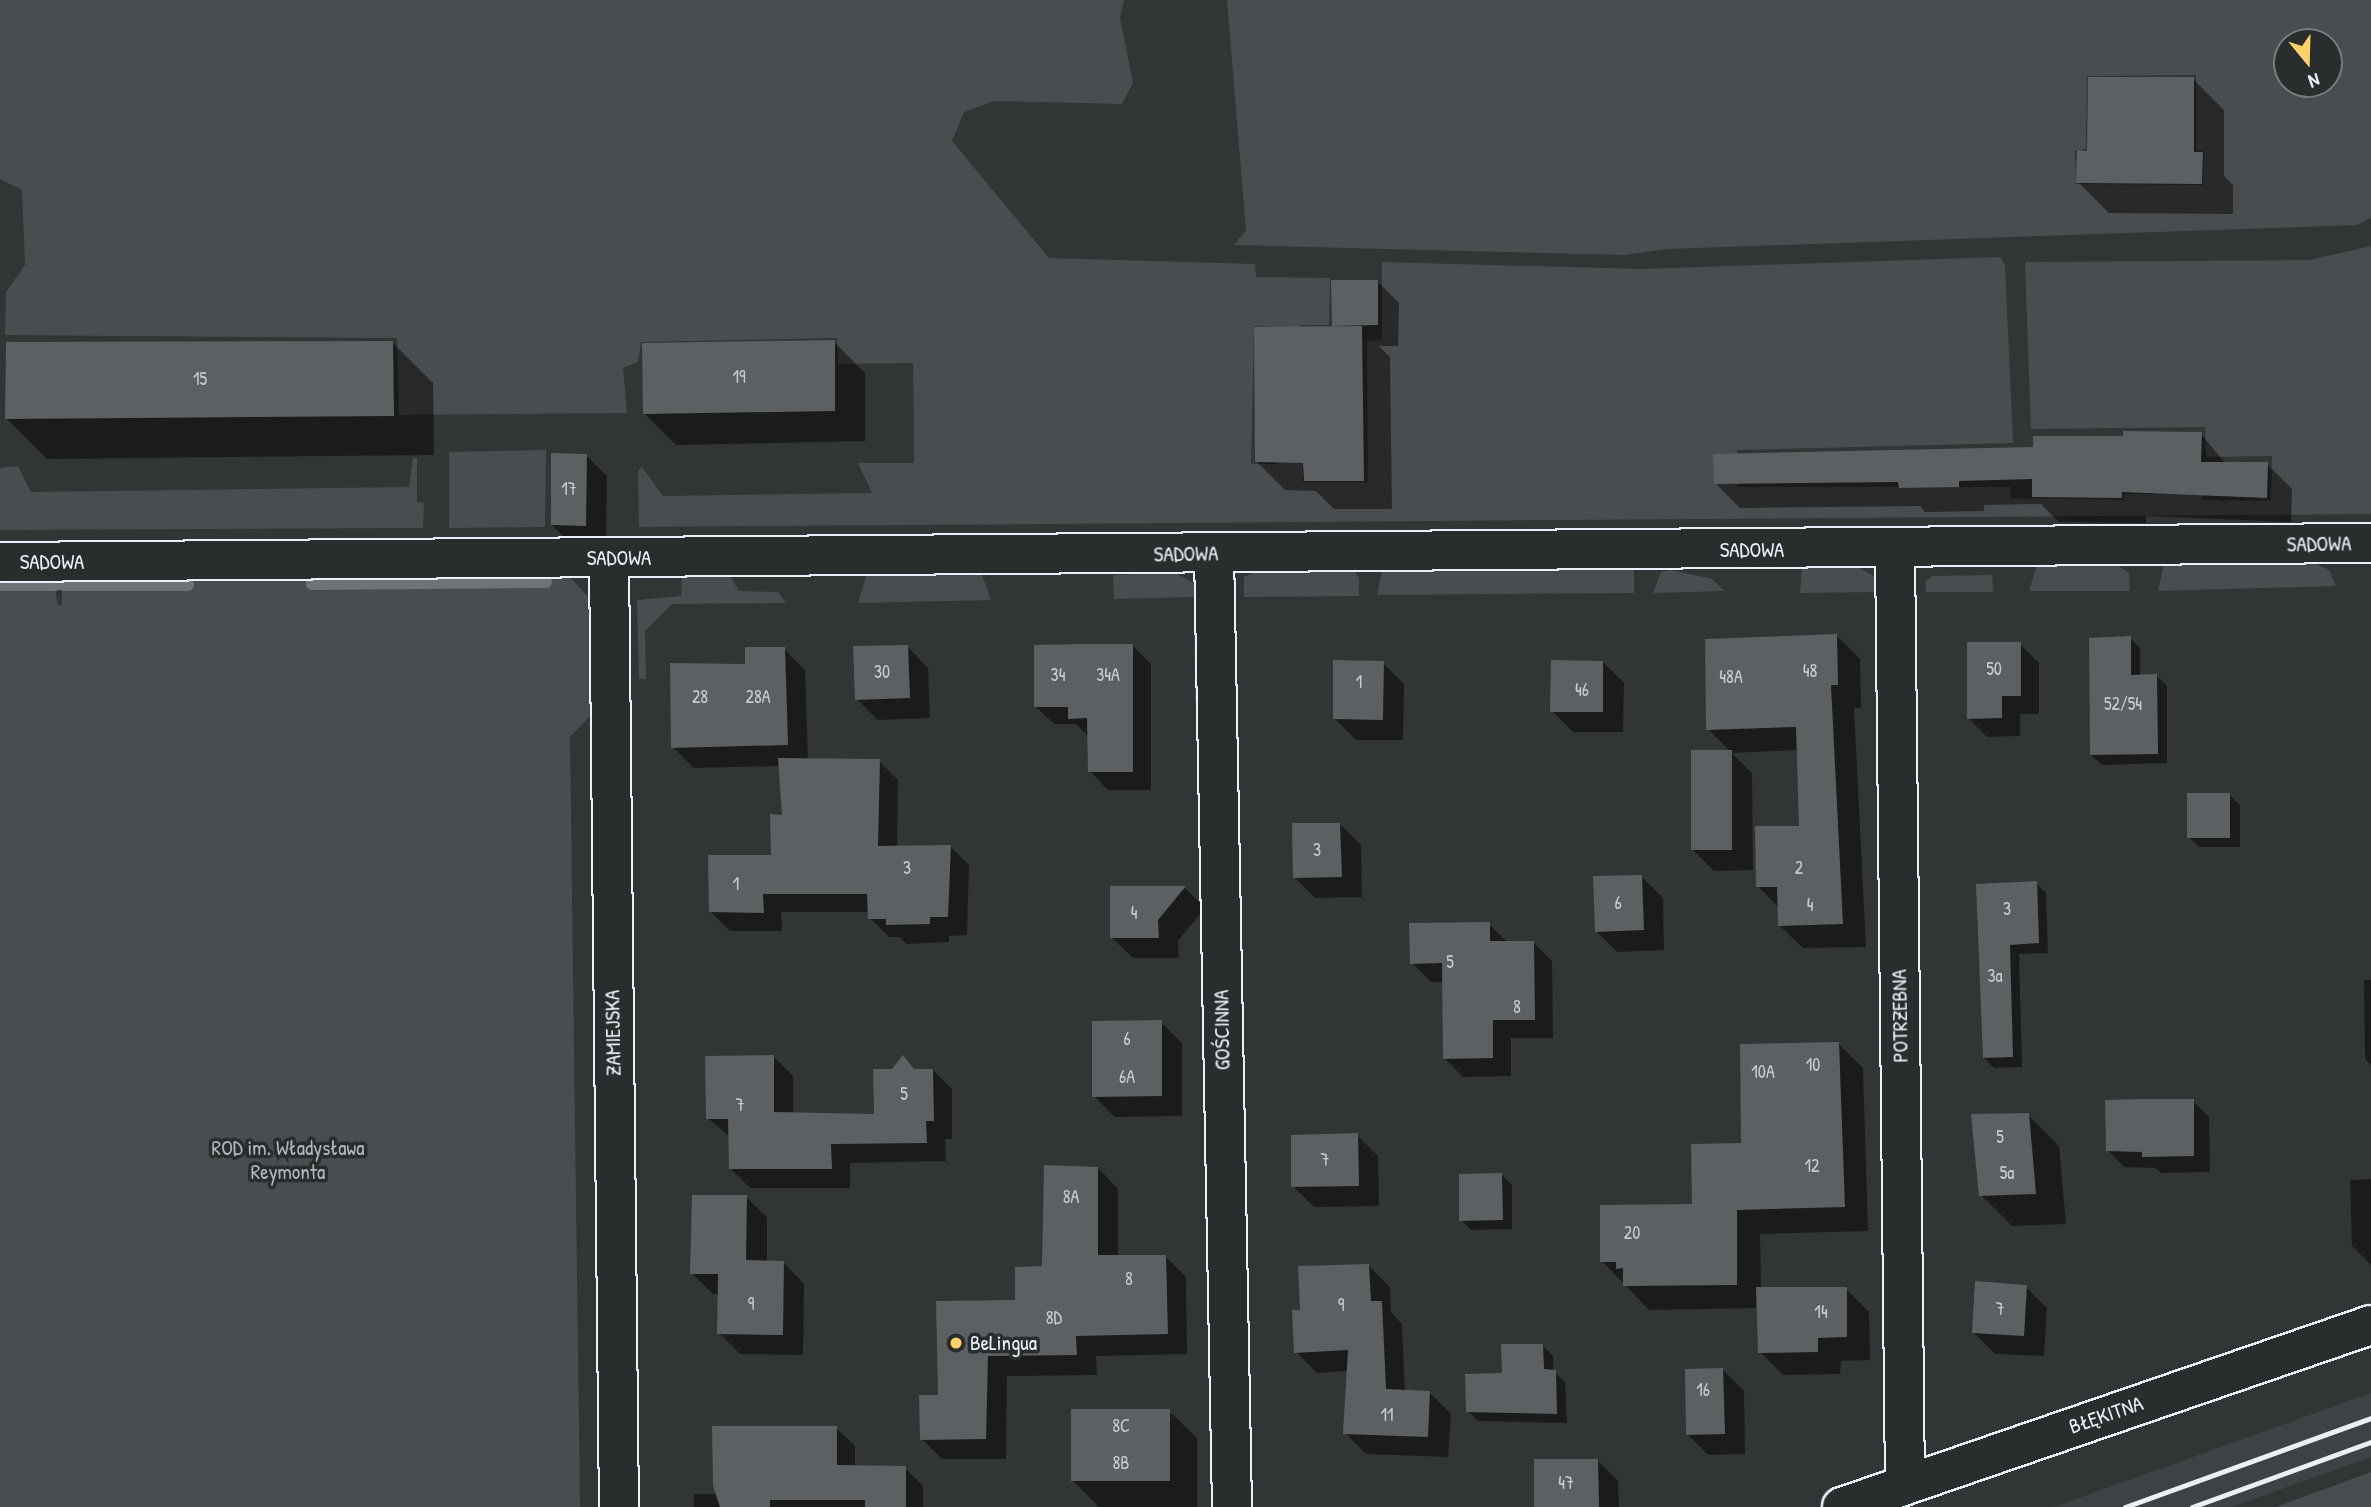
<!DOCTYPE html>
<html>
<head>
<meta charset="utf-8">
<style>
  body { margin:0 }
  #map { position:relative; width:2371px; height:1507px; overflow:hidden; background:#323536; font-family:"Patrick Hand",sans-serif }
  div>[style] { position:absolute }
  .built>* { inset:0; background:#3f4244 }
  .green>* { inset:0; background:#494d4f }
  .shadow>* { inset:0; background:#0007 }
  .stream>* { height:12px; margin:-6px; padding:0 6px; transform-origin:6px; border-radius:6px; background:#6e7376 }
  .building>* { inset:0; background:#5c6063 }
  .roads { filter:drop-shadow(2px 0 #e8f1f8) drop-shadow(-2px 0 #e8f1f8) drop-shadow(0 2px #e8f1f8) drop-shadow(0 -2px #e8f1f8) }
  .street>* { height:38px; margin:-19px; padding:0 19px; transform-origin:19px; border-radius:19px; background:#2a2d2e }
  .rail>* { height:5px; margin:-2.5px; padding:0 2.5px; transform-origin:2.5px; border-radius:2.5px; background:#e8f1f8 }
  .dots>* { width:19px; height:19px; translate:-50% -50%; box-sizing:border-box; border:4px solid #2a2d2e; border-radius:50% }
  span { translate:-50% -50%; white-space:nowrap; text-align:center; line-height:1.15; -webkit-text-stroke:7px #2a2d2e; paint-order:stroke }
  .number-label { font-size:18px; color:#c5cdd3 }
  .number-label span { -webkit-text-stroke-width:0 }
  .street-label { font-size:21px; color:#e8f1f8 }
  .park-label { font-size:21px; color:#b0b8bd }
  .poi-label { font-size:21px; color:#e8f1f8 }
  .left { translate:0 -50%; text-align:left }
  .north { position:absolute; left:2273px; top:28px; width:70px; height:70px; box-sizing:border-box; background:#2a2d2e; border:2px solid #767b7f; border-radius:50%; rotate:161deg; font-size:19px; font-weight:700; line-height:28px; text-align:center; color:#e8f1f8 }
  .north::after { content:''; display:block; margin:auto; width:24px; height:32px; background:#ffd166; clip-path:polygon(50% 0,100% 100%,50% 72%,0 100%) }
</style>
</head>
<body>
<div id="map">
  <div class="built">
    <i style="clip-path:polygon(2371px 1393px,2371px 1457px,2232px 1507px,2054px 1507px)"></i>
  </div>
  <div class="green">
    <i style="clip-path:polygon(evenodd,0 0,1124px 0,1120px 18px,1133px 83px,1122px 104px,994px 101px,964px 112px,952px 141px,1049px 258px,1255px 264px,1256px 277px,1330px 278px,1329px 325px,1300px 325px,1303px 482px,1368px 482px,1367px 342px,1382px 340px,1382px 262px,1641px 269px,2000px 257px,2005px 265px,2013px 443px,1737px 450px,1737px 487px,2010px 487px,2011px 498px,2124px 500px,2124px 494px,2202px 494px,2203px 500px,2271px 501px,2272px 456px,2206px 457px,2205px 427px,2031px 429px,2025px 262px,2309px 260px,2371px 246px,2371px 514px,639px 527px,638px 471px,642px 467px,663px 496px,872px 493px,858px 463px,914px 463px,913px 363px,838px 364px,837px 338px,641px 342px,638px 362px,623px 368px,627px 413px,399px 415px,397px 338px,5px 335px,6px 292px,25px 265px,22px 190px,0 179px,0 0,1254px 326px,1277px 327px,1278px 464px,1251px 464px,1254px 326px)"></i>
    <i style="clip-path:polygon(evenodd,1227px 0,2371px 0,2371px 218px,2357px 225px,1667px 249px,1625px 255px,1234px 245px,1246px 230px,1227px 0,2329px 42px,2329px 84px,2287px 84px,2287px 42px,2329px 42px,1227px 0,2196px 75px,2196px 151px,2204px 151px,2203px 185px,2076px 184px,2075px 150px,2086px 149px,2087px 76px,2196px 75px)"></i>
    <i style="clip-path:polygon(546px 450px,545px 527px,449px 528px,449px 452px)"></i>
    <i style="clip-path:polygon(413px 458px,417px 458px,417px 502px,424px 503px,423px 528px,0 530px,0 468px,18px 466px,31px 492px,409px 487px)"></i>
    <i style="clip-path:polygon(2114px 563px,2129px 573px,2130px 591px,2029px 591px,2037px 564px)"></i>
    <i style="clip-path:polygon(2314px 563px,2329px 570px,2336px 586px,2158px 591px,2164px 564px)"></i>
    <i style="clip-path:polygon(1858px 567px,1877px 578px,1888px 689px,1877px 688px,1875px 592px,1800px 593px,1802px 568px)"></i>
    <i style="clip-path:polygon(1634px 569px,1634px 593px,1377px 595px,1382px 571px)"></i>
    <i style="clip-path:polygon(1354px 570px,1359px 578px,1359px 596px,1244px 597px,1244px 577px,1252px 573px)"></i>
    <i style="clip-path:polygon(1671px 570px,1712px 579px,1724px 591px,1653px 593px,1661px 572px)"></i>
    <i style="clip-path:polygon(1175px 573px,1196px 584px,1202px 701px,1195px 702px,1194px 597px,1114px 599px,1113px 575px)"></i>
    <i style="clip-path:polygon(982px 575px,991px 600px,858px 603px,866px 576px)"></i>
    <i style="clip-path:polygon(1992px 575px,1993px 592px,1926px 592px,1925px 582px,1932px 576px)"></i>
    <i style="clip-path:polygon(569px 576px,589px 598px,590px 716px,570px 737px,580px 1507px,0 1507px,0 580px,53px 580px,58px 605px,62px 605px,62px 584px,66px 580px)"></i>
    <i style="clip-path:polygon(730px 576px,739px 591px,778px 592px,786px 603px,672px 604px,645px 631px,646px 679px,639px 679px,637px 600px,681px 596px,682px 577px)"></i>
    <i style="clip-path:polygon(2371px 1472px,2371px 1507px,2276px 1507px)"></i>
  </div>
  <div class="shadow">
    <i style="clip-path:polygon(2193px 79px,2224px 110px,2224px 176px,2233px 185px,2233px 214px,2109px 213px,2078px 182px,2089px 152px)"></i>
    <i style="clip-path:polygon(1378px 282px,1399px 303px,1398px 346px,1379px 346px,1390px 357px,1392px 509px,1334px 509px,1316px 491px,1285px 490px,1257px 462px,1337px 328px,1333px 325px)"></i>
    <i style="clip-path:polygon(834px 342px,865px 373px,865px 441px,676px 445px,645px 414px)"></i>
    <i style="clip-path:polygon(393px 343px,433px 383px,434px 455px,47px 459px,7px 419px)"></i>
    <i style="clip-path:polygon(2201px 434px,2226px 464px,2267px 464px,2292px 489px,2291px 522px,2146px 516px,2146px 523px,2059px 522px,2041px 504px,1984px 505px,1984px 511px,1925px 512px,1920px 506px,1740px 508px,1715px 483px,2034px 449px,2035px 438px)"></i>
    <i style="clip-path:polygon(586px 455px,607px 476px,606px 546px,573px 546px,552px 525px)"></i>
    <i style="clip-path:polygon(1837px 636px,1860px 659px,1861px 708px,1854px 708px,1866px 947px,1803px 948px,1779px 925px,1779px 908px,1758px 886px,1801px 827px,1798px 750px,1732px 753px,1752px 773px,1753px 870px,1714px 871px,1693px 850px,1731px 752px,1708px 729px)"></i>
    <i style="clip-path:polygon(2130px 638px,2140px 648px,2140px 676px,2157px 676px,2167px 686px,2167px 763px,2102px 765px,2091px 755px)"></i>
    <i style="clip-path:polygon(2020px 644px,2039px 663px,2039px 714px,2020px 714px,2020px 736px,1987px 737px,1968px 718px)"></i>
    <i style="clip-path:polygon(1133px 646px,1151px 664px,1151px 790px,1108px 790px,1090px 771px,1088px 736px,1076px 724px,1054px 724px,1035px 706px)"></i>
    <i style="clip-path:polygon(908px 647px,928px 668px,930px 718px,878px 720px,857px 699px)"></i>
    <i style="clip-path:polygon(784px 649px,805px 670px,808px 760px,879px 761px,898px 780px,897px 847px,950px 846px,969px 865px,967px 935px,949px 936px,949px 942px,906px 944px,900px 937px,889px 937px,870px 918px,870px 912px,781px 912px,782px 931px,730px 931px,711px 912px,772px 857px,784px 816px,780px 766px,694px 768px,673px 747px,747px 665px)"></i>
    <i style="clip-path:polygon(1603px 662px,1624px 683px,1623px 732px,1573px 732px,1552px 711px)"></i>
    <i style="clip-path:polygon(1383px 663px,1404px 684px,1403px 740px,1356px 740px,1335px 719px)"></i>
    <i style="clip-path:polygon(2230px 795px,2240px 805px,2240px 847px,2199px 847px,2189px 837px)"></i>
    <i style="clip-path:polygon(1340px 824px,1361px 845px,1362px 897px,1315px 898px,1294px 877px)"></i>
    <i style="clip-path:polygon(1642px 877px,1663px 898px,1664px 950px,1617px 952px,1596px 931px)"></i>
    <i style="clip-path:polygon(2036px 883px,2046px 893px,2048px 953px,2019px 954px,2022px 1067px,1994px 1068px,1984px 1058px,1978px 885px)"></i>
    <i style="clip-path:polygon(1112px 888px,1185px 888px,1205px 908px,1178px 941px,1179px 958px,1133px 958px,1112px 938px)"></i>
    <i style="clip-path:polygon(1489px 924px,1508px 943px,1533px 942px,1552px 961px,1553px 1038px,1511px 1038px,1511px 1076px,1463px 1077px,1444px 1058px,1444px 982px,1431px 982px,1412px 963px)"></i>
    <i style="clip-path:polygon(2364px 980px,2371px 980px,2371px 1065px,2365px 1059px)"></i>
    <i style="clip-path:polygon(1161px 1022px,1182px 1043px,1182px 1116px,1115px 1117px,1094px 1096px)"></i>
    <i style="clip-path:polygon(1839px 1044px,1863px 1068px,1868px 1231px,1760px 1234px,1761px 1289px,1846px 1289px,1869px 1312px,1870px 1360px,1841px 1361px,1840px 1374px,1783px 1375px,1760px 1352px,1758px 1308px,1649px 1310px,1602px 1261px,1694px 1206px,1743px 1145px)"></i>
    <i style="clip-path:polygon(774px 1057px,793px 1076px,793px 1114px,875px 1116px,903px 1058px,916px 1071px,933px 1070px,952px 1089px,952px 1139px,945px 1139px,946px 1161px,850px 1163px,850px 1188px,750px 1188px,731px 1169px,730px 1137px,708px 1118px)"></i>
    <i style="clip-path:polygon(2193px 1101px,2209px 1117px,2210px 1172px,2161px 1173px,2155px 1168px,2124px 1167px,2108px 1150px)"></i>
    <i style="clip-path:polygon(2028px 1115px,2059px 1146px,2066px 1224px,2012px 1226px,1981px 1195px)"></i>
    <i style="clip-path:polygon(1357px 1135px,1378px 1156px,1379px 1206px,1314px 1207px,1293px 1186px)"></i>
    <i style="clip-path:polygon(1098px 1168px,1118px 1189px,1118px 1257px,1166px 1257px,1186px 1277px,1187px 1354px,1096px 1356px,1097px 1375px,1007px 1376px,1006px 1459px,942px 1459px,922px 1439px,940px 1397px,1043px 1267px)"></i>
    <i style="clip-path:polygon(1502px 1175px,1512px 1185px,1512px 1229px,1471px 1230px,1461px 1220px)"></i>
    <i style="clip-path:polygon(2371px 1179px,2371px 1265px,2352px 1246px,2350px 1180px)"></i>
    <i style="clip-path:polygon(746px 1197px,767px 1217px,767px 1262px,784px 1263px,804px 1284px,803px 1355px,740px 1354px,719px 1333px,719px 1294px,713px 1294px,692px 1274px)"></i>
    <i style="clip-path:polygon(1369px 1266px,1390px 1287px,1391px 1312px,1402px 1324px,1405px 1392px,1430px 1393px,1451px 1414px,1448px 1457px,1366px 1454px,1345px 1433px,1348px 1371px,1317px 1373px,1296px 1352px,1302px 1312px)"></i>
    <i style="clip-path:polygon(2026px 1287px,2047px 1308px,2044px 1356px,1995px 1354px,1974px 1333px)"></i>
    <i style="clip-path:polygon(1543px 1346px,1553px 1356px,1553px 1371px,1565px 1382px,1567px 1423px,1478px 1421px,1468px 1411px,1504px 1375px)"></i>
    <i style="clip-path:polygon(1723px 1370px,1744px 1391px,1745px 1454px,1708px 1455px,1687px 1434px)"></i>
    <i style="clip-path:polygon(1169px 1411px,1197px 1438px,1197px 1507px,1099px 1507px,1073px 1481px)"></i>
    <i style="clip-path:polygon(836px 1428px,855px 1446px,855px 1467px,905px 1468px,923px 1486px,923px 1507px,694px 1507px,694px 1494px,717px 1494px)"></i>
    <i style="clip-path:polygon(1597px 1460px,1618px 1481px,1619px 1507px,1536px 1507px)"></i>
  </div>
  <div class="stream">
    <i style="left:312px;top:584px;width:234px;rotate:-0.5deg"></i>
    <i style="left:0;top:585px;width:56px"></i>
    <i style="left:64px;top:585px;width:124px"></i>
  </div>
  <div class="building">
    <i style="clip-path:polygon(2088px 77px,2194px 77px,2194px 152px,2203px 152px,2202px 184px,2076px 183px,2077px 150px,2087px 151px)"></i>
    <i style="clip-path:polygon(1331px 280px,1378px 280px,1378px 325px,1332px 326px)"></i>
    <i style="clip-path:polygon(1362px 326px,1364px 481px,1304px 481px,1303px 463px,1255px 462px,1254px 327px)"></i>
    <i style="clip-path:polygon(835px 340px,835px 411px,643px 414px,642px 343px)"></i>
    <i style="clip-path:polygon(393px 341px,394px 416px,5px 419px,6px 342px)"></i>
    <i style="clip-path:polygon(2123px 431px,2202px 432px,2201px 462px,2268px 462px,2267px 498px,2122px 492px,2122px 498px,2032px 497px,2032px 479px,1959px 481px,1959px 487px,1899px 488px,1898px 482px,1714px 484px,1713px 454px,2033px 447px,2033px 436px,2123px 436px)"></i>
    <i style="clip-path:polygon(551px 453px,587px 454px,586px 526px,551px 525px)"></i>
    <i style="clip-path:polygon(1837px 634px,1838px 685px,1831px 685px,1843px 924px,1778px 926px,1777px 887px,1756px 887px,1755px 826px,1799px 826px,1796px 727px,1706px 730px,1705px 639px)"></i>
    <i style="clip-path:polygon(2131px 636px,2131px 675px,2157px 674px,2158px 754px,2090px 755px,2089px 638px)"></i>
    <i style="clip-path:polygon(1967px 642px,2021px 642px,2021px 696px,2002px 696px,2002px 718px,1967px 719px)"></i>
    <i style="clip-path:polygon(1084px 644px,1133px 644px,1133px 772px,1088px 772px,1087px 718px,1068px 719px,1068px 707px,1034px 707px,1034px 645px)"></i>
    <i style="clip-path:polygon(908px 645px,910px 698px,855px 700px,853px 646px)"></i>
    <i style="clip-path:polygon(745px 647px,785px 647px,788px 745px,671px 748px,670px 663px,745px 664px)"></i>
    <i style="clip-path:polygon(1333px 660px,1384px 661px,1383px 720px,1333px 719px)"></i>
    <i style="clip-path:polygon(1551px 660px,1603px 661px,1603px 712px,1550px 712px)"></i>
    <i style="clip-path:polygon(1691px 750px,1732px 750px,1732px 850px,1691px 850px)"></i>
    <i style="clip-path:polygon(778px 758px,880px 759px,878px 846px,951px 845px,948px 917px,930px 917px,930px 924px,886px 925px,886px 919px,868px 919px,867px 894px,763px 894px,764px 913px,709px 912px,708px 855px,771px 855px,770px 814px,782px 815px)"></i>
    <i style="clip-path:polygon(2187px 793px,2230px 793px,2230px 838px,2187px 838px)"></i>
    <i style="clip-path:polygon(1292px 823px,1340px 823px,1342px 877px,1293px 878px)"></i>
    <i style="clip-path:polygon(1642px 875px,1644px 930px,1595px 932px,1593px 876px)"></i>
    <i style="clip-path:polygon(2037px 881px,2039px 943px,2010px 945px,2013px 1057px,1983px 1058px,1976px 884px)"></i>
    <i style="clip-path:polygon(1110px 886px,1186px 886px,1158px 920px,1159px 938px,1110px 938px)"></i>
    <i style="clip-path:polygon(1490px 922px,1490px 941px,1534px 941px,1535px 1020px,1493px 1020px,1493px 1058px,1443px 1059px,1442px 963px,1410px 964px,1409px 923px)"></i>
    <i style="clip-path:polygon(1162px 1020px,1162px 1096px,1092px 1097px,1092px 1021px)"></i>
    <i style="clip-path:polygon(1839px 1042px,1845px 1207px,1737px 1210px,1737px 1285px,1623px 1286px,1623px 1268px,1616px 1269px,1616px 1262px,1600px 1262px,1600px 1205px,1692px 1204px,1691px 1144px,1741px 1143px,1740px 1044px)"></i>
    <i style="clip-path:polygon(774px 1055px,774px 1112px,874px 1114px,873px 1069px,892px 1069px,903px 1055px,914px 1069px,933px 1069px,934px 1121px,926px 1121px,927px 1143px,831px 1144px,832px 1169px,729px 1169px,728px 1119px,706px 1119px,705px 1056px)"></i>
    <i style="clip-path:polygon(2142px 1099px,2194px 1099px,2194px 1156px,2142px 1157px,2142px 1152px,2106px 1151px,2105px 1100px)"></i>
    <i style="clip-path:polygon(2029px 1113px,2036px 1194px,1979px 1196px,1971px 1114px)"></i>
    <i style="clip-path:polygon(1358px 1133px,1359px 1186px,1291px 1187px,1291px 1135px)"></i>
    <i style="clip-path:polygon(1044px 1165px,1098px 1167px,1098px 1255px,1166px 1255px,1168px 1334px,1076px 1336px,1077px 1355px,988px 1356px,986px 1439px,920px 1440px,919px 1395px,938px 1395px,936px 1301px,1015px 1300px,1015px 1267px,1042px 1266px)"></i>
    <i style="clip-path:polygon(1502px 1173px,1503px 1220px,1459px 1221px,1459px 1174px)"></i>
    <i style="clip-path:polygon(692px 1195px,747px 1195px,746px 1260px,784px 1261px,783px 1335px,717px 1334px,718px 1274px,690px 1274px)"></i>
    <i style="clip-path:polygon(1369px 1264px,1371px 1301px,1382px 1301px,1386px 1389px,1430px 1391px,1428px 1437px,1343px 1434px,1348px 1350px,1294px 1353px,1292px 1310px,1300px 1310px,1298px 1266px)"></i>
    <i style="clip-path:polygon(1975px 1281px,2027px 1285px,2024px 1336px,1972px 1333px)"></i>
    <i style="clip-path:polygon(1756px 1287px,1847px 1287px,1847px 1337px,1818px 1338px,1818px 1352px,1758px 1353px)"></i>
    <i style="clip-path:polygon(1501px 1344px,1543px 1344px,1544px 1369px,1556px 1370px,1557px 1414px,1466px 1412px,1465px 1374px,1502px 1373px)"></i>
    <i style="clip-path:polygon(1723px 1368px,1725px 1434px,1686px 1435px,1685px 1369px)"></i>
    <i style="clip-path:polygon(1071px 1409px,1170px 1409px,1170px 1481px,1071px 1481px)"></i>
    <i style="clip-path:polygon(712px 1426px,837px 1426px,837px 1465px,906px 1466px,906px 1507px,865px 1507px,865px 1500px,770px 1500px,770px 1507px,720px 1507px,713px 1486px)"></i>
    <i style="clip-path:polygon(1534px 1459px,1598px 1459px,1599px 1507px,1534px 1507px)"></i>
  </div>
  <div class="roads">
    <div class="street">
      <i style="left:1895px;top:548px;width:935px;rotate:89.39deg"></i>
      <i style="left:1214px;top:553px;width:954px;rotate:88.92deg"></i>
      <i style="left:609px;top:558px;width:949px;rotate:89.4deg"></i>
      <i style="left:0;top:562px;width:2371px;rotate:-0.46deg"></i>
      <i style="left:1842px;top:1507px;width:559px;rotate:-18.99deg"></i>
    </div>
  </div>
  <div class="rail">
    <i style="left:2125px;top:1507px;width:262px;rotate:-19.9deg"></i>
    <i style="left:2192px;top:1507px;width:190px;rotate:-20deg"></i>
  </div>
  <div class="dots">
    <i style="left:956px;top:1343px;background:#ffd166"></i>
  </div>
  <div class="number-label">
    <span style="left:739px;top:377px">19</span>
    <span style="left:200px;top:379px">15</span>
    <span style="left:569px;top:489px">17</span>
    <span style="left:1994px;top:669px">50</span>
    <span style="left:1810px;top:671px">48</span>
    <span style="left:882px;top:672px">30</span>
    <span style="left:1058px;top:675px">34</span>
    <span style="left:1108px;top:675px">34A</span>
    <span style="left:1731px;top:677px">48A</span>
    <span style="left:1359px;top:682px">1</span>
    <span style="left:1582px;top:690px">46</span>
    <span style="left:700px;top:697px">28</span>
    <span style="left:758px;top:697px">28A</span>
    <span style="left:2123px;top:704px">52/54</span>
    <span style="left:1317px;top:850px">3</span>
    <span style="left:907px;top:868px">3</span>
    <span style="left:1799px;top:868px">2</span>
    <span style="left:736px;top:884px">1</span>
    <span style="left:1618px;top:903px">6</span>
    <span style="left:1810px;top:905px">4</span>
    <span style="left:2007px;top:909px">3</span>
    <span style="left:1134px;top:913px">4</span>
    <span style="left:1450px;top:962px">5</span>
    <span style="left:1995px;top:976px">3a</span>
    <span style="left:1517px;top:1007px">8</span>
    <span style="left:1127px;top:1039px">6</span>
    <span style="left:1813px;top:1065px">10</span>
    <span style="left:1763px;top:1072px">10A</span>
    <span style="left:1127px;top:1077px">6A</span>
    <span style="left:904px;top:1094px">5</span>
    <span style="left:740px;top:1105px">7</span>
    <span style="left:2000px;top:1137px">5</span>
    <span style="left:1325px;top:1160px">7</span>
    <span style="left:1812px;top:1166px">12</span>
    <span style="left:2007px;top:1173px">5a</span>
    <span style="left:1071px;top:1197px">8A</span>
    <span style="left:1632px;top:1233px">20</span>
    <span style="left:1129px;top:1279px">8</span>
    <span style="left:751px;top:1304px">9</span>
    <span style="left:1341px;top:1305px">9</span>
    <span style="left:2000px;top:1309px">7</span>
    <span style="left:1821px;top:1312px">14</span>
    <span style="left:1054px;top:1318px">8D</span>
    <span style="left:1703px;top:1390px">16</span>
    <span style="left:1387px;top:1415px">11</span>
    <span style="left:1121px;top:1426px">8C</span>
    <span style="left:1121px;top:1463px">8B</span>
    <span style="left:1566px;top:1483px">47</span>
  </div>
  <div class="street-label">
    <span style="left:2319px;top:544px;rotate:-1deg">SADOWA</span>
    <span style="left:1752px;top:550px">SADOWA</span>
    <span style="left:1186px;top:554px;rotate:-1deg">SADOWA</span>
    <span style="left:619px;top:558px">SADOWA</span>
    <span style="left:52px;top:562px">SADOWA</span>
    <span style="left:1900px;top:1016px;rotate:-91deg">POTRZEBNA</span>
    <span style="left:1222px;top:1030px;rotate:-91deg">GOŚCINNA</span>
    <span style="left:613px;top:1033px;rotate:-91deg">ZAMIEJSKA</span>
    <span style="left:2106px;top:1415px;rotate:-19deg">BŁĘKITNA</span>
  </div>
  <div class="park-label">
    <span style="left:288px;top:1160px">ROD im. Władysława<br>Reymonta</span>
  </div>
  <div class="poi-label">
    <span class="left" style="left:970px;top:1343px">BeLingua</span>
  </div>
  <div class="north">N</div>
</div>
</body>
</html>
